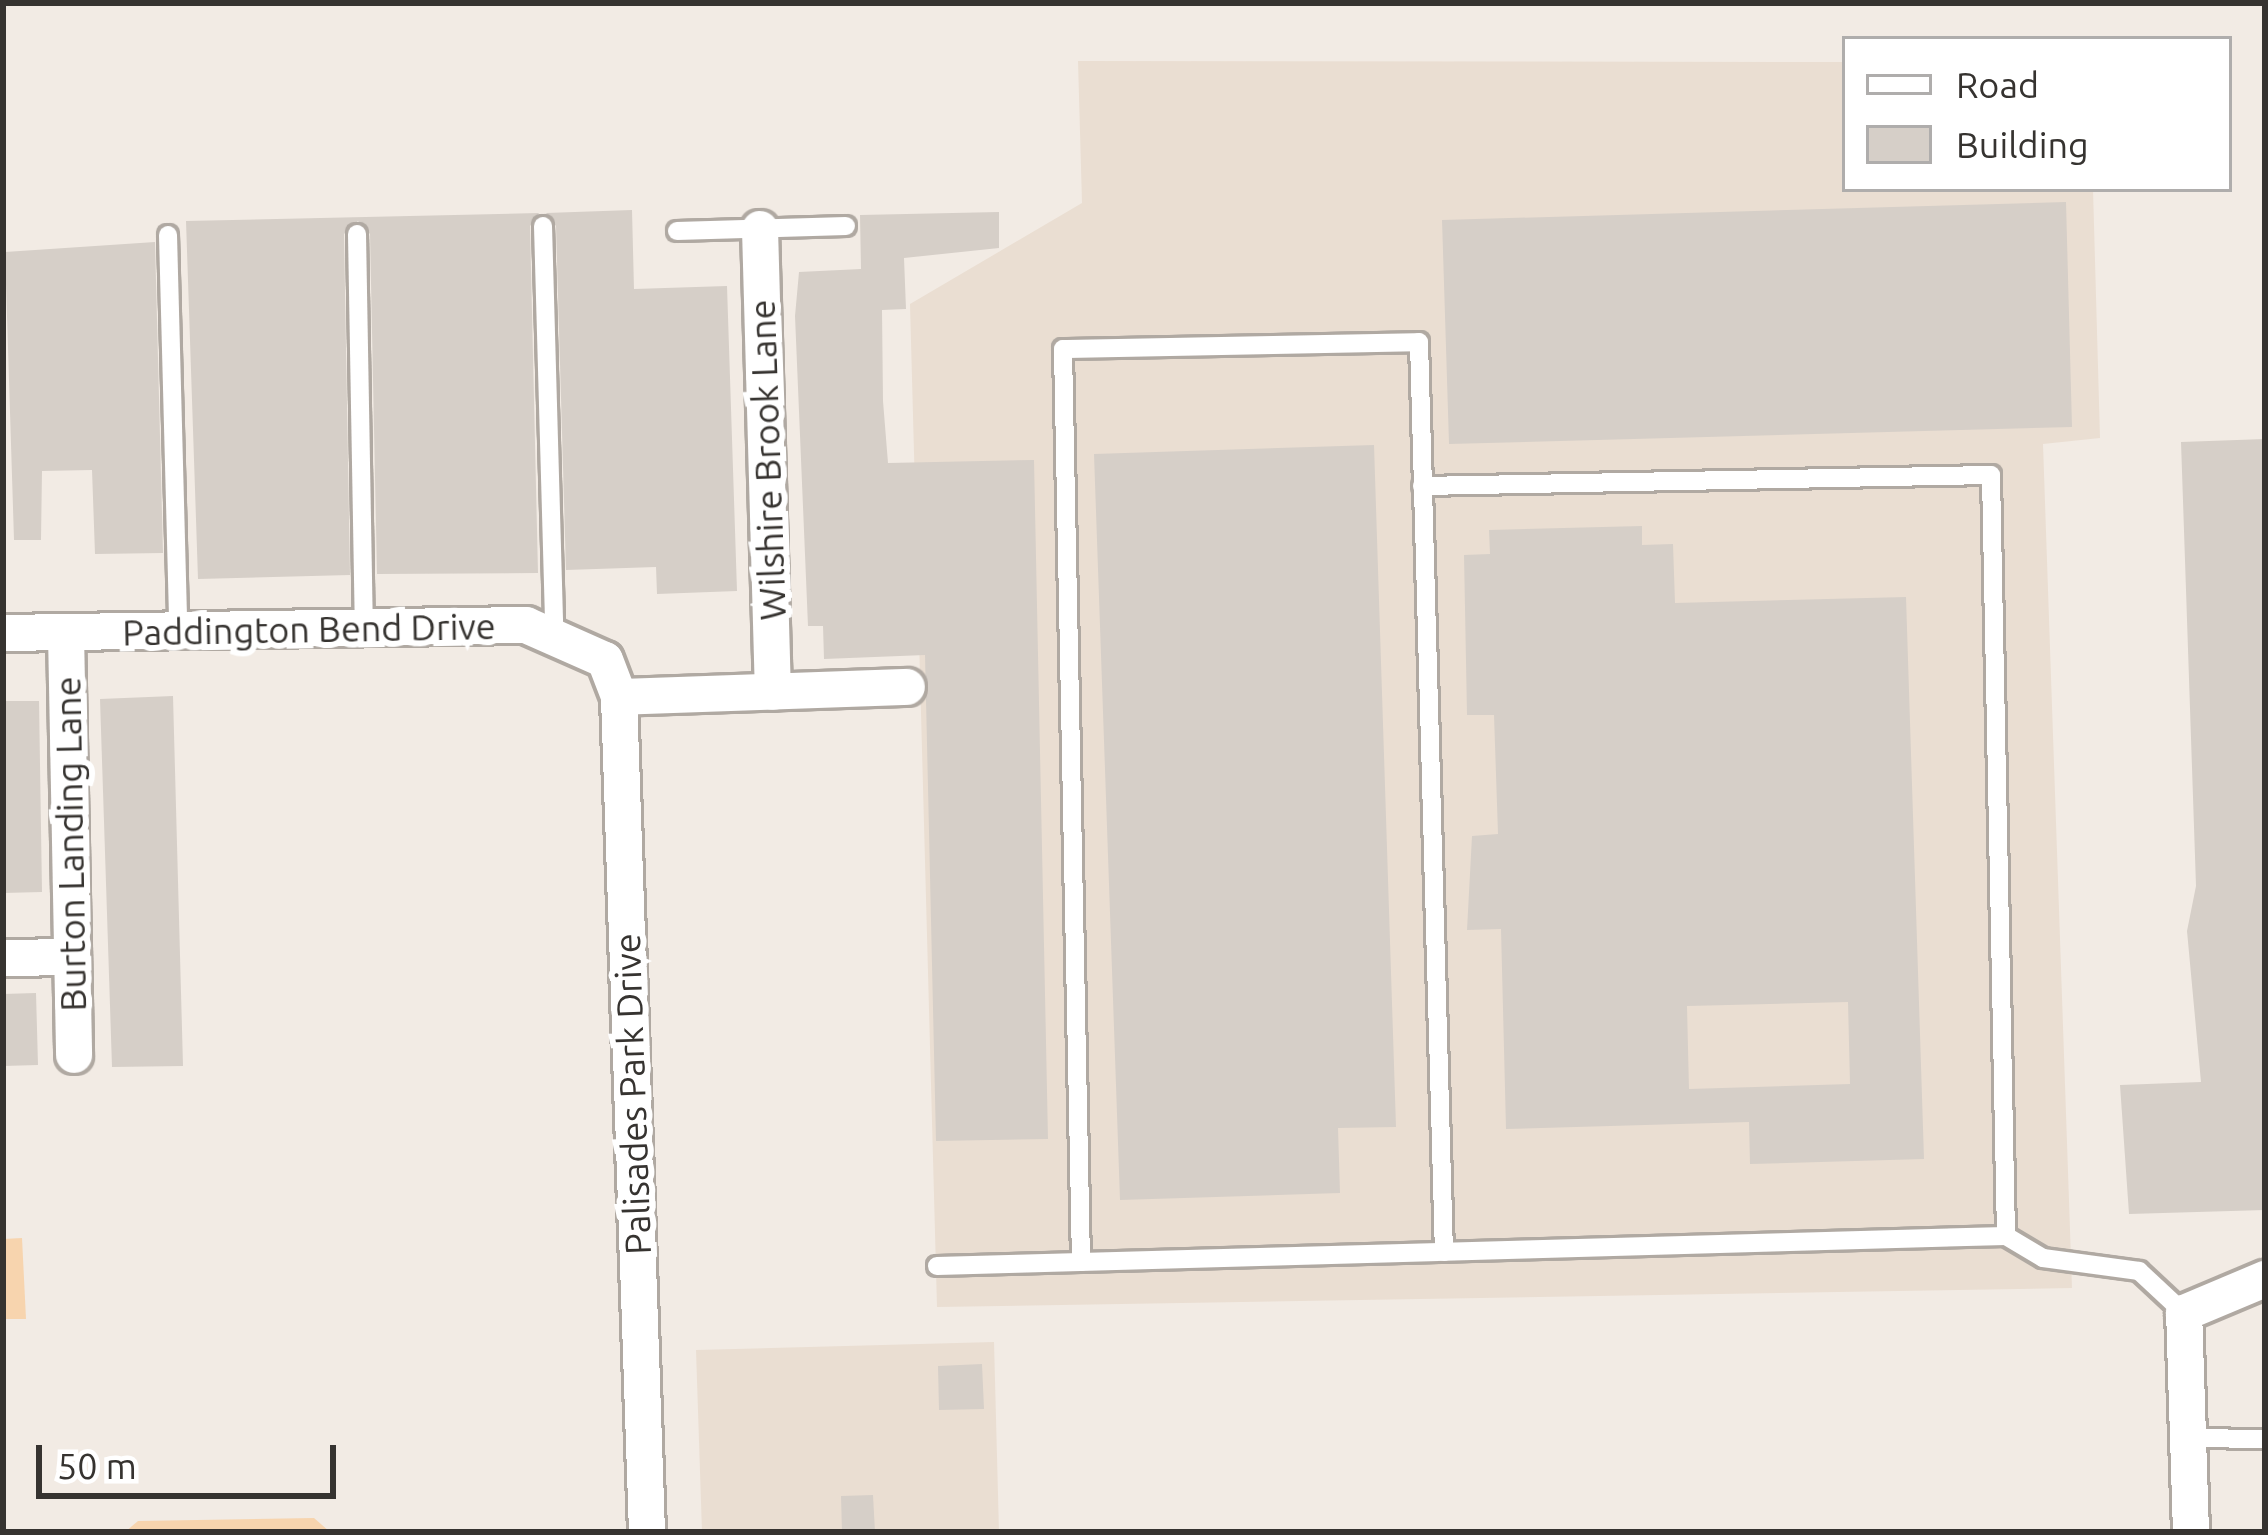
<!DOCTYPE html>
<html>
<head>
<meta charset="utf-8">
<style>
  body { margin:0 }
  #map { position:relative; width:2268px; height:1535px; overflow:hidden; background:#f2ebe4; font-family:Ubuntu,sans-serif }
  div>[style] { position:absolute }
  .built>* { inset:0; background:#eaded2 }
  .green>* { inset:0; background:#f7d4ae }
  .building>* { inset:0; background:#d6cfc8 }
  .roads { filter:drop-shadow(3px 0 #b0a9a2) drop-shadow(-3px 0 #b0a9a2) drop-shadow(0 3px #b0a9a2) drop-shadow(0 -3px #b0a9a2) }
  .lane>* { height:18px; margin:-9px; padding:0 9px; transform-origin:9px; border-radius:9px; background:#fff }
  .street>* { height:36px; margin:-18px; padding:0 18px; transform-origin:18px; border-radius:18px; background:#fff }
  span { translate:-50% -50%; white-space:nowrap; text-align:center; line-height:1.15; -webkit-text-stroke:12px #fff; paint-order:stroke }
  .street-label { font-size:36px; color:#363330 }
  .frame { position:absolute; inset:0; border:6px solid #363330; pointer-events:none }
  .legend { position:absolute; left:1842px; top:36px; width:390px; height:156px; box-sizing:border-box; background:#fff; border:3px solid #afadac; margin:0; padding:15px 21px; list-style:none; font-size:36px; color:#363330 }
  .legend li { display:flex; align-items:center; gap:24px; height:60px }
  .legend b { width:60px; border:3px solid #afadac }
  .scale { position:absolute; left:36px; top:1445px; width:300px; height:54px; box-sizing:border-box; border:6px solid #363330; border-top:0; padding-left:15px; font-size:36px; line-height:42px; white-space:nowrap; color:#363330; -webkit-text-stroke:9px #fff; paint-order:stroke }
</style>
</head>
<body>
<div id="map">
  <div class="built">
    <i style="clip-path:polygon(1078px 61px,1845px 62px,1845px 189px,2093px 189px,2100px 438px,2043px 444px,2072px 1288px,937px 1307px,910px 304px,1082px 203px)"></i>
    <i style="clip-path:polygon(994px 1342px,999px 1532px,702px 1532px,696px 1350px)"></i>
  </div>
  <div class="green">
    <i style="clip-path:polygon(22px 1238px,26px 1319px,3px 1319px,3px 1239px)"></i>
    <i style="clip-path:polygon(314px 1518px,330px 1532px,125px 1532px,138px 1521px)"></i>
  </div>
  <div class="building">
    <i style="clip-path:polygon(2066px 202px,2072px 427px,1449px 444px,1442px 220px)"></i>
    <i style="clip-path:polygon(632px 210px,634px 289px,727px 286px,737px 591px,657px 594px,656px 567px,566px 570px,556px 226px,546px 213px)"></i>
    <i style="clip-path:polygon(999px 212px,999px 248px,904px 258px,906px 309px,882px 310px,883px 401px,888px 463px,1034px 460px,1048px 1139px,936px 1141px,925px 655px,824px 659px,823px 626px,808px 626px,795px 316px,799px 272px,861px 269px,860px 215px)"></i>
    <i style="clip-path:polygon(539px 213px,530px 226px,538px 573px,377px 574px,370px 234px,358px 221px,344px 234px,350px 575px,198px 579px,186px 221px)"></i>
    <i style="clip-path:polygon(155px 242px,163px 553px,95px 554px,92px 470px,42px 471px,41px 540px,14px 540px,5px 252px)"></i>
    <i style="clip-path:polygon(2265px 439px,2265px 1210px,2129px 1214px,2120px 1085px,2201px 1082px,2187px 931px,2196px 886px,2181px 442px)"></i>
    <i style="clip-path:polygon(1374px 445px,1396px 1127px,1338px 1128px,1340px 1193px,1120px 1200px,1094px 454px)"></i>
    <i style="clip-path:polygon(evenodd,1642px 526px,1642px 545px,1673px 544px,1675px 603px,1906px 597px,1924px 1159px,1750px 1164px,1749px 1122px,1506px 1129px,1501px 929px,1467px 930px,1472px 836px,1498px 834px,1494px 715px,1467px 715px,1464px 555px,1490px 554px,1489px 530px,1642px 526px,1848px 1002px,1850px 1084px,1689px 1089px,1687px 1006px,1848px 1002px)"></i>
    <i style="clip-path:polygon(173px 696px,183px 1066px,112px 1067px,100px 699px)"></i>
    <i style="clip-path:polygon(3px 701px,39px 701px,42px 892px,3px 893px)"></i>
    <i style="clip-path:polygon(36px 993px,38px 1065px,3px 1066px,3px 994px)"></i>
    <i style="clip-path:polygon(982px 1364px,984px 1409px,939px 1410px,938px 1366px)"></i>
    <i style="clip-path:polygon(873px 1495px,875px 1532px,842px 1532px,841px 1496px)"></i>
  </div>
  <div class="roads">
    <div class="lane">
      <i style="left:543px;top:226px;width:403px;rotate:88.4deg"></i>
      <i style="left:677px;top:231px;width:169px;rotate:-1.7deg"></i>
      <i style="left:357px;top:234px;width:394px;rotate:89deg"></i>
      <i style="left:168px;top:235px;width:395px;rotate:88.5deg"></i>
      <i style="left:1422px;top:486px;width:569px;rotate:-1.11deg"></i>
      <i style="left:1991px;top:475px;width:761px;rotate:88.87deg"></i>
      <i style="left:1081px;top:1262px;width:913px;rotate:-91.13deg"></i>
      <i style="left:1063px;top:349px;width:356px;rotate:-1.1deg"></i>
      <i style="left:1419px;top:342px;width:910px;rotate:88.43deg"></i>
      <i style="left:937px;top:1266px;width:1069px;rotate:-1.61deg"></i>
      <i style="left:2006px;top:1236px;width:43px;rotate:30.7deg"></i>
      <i style="left:2043px;top:1258px;width:97px;rotate:7.7deg"></i>
      <i style="left:2139px;top:1271px;width:62px;rotate:43deg"></i>
      <i style="left:2187px;top:1438px;width:78px;rotate:0.7deg"></i>
    </div>
    <div class="street">
      <i style="left:760px;top:229px;width:463px;rotate:88.4deg"></i>
      <i style="left:3px;top:633px;width:523px;rotate:-0.88deg"></i>
      <i style="left:526px;top:625px;width:86px;rotate:23.9deg"></i>
      <i style="left:605px;top:660px;width:40px;rotate:69deg"></i>
      <i style="left:619px;top:697px;width:835px;rotate:88.08deg"></i>
      <i style="left:66px;top:633px;width:422px;rotate:88.9deg"></i>
      <i style="left:619px;top:697px;width:288px;rotate:-2deg"></i>
      <i style="left:3px;top:958px;width:69px;rotate:-0.8deg"></i>
      <i style="left:2191px;top:1532px;width:219px;rotate:-91.8deg"></i>
      <i style="left:2184px;top:1313px;width:88px;rotate:-22.8deg"></i>
    </div>
  </div>
  <div class="street-label">
    <span style="left:767px;top:460px;rotate:-92deg">Wilshire Brook Lane</span>
    <span style="left:309px;top:629px;rotate:-1deg">Paddington Bend Drive</span>
    <span style="left:70px;top:844px;rotate:-91deg">Burton Landing Lane</span>
    <span style="left:632px;top:1094px;rotate:-92deg">Palisades Park Drive</span>
  </div>
  <div class="frame"></div>
  <ul class="legend">
  <li><b style="height:15px;background:#fff"></b>Road</li>
  <li><b style="height:33px;background:#d6cfc8"></b>Building</li>
  </ul>
  <div class="scale">50 m</div>
</div>
</body>
</html>
